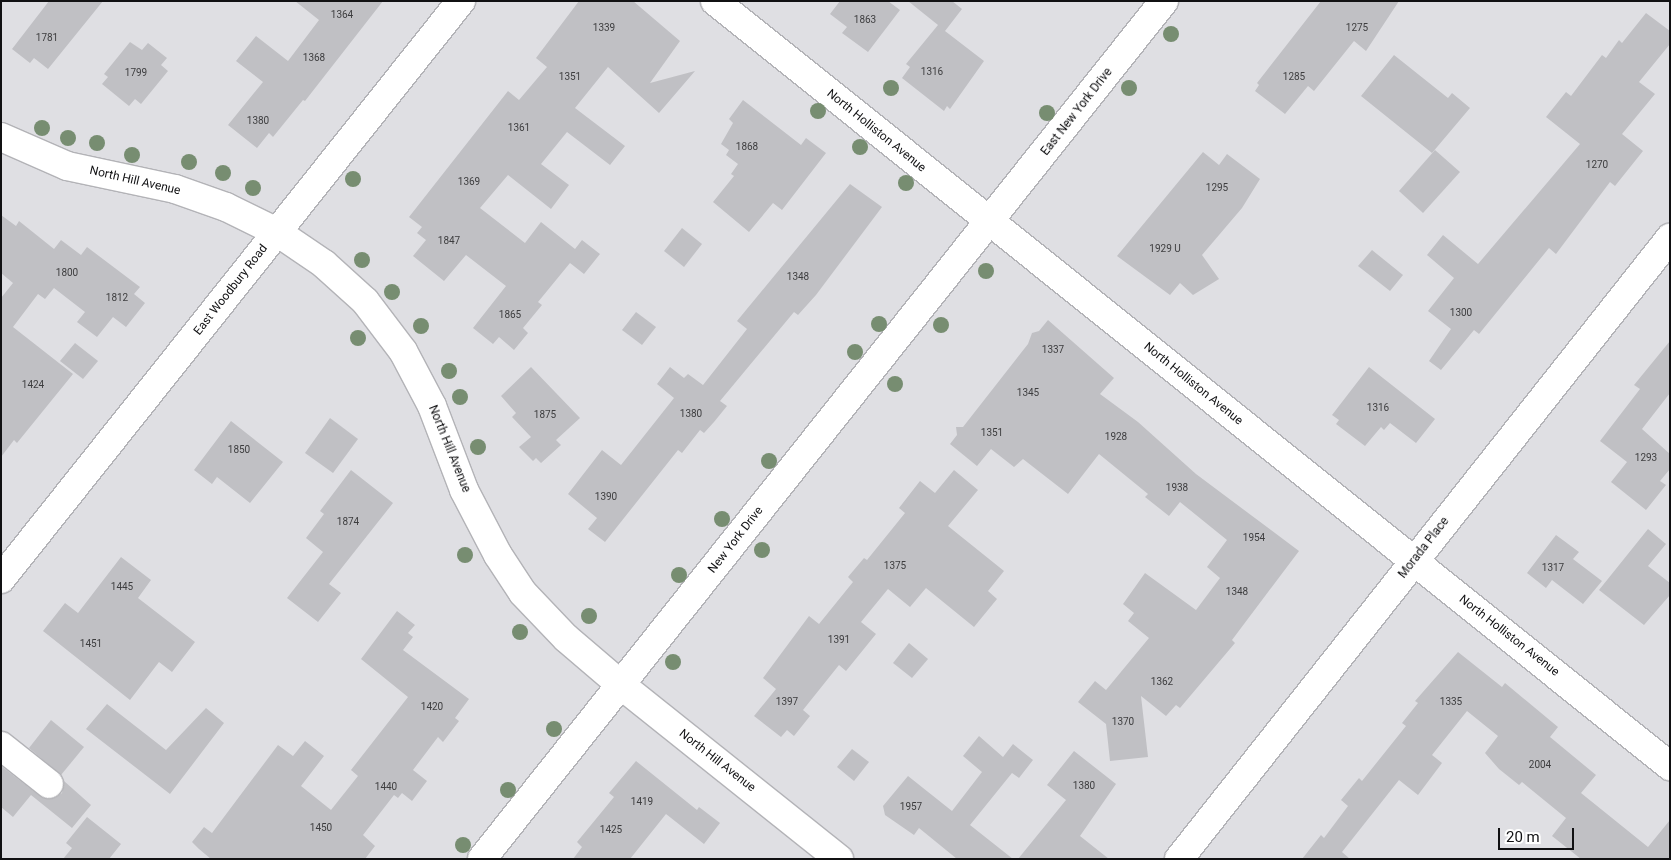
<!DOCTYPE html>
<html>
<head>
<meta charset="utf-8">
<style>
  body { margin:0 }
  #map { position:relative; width:1671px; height:860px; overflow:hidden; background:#dfdfe3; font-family:Roboto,sans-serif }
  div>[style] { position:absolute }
  .building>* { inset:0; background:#c0c0c4 }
  .roads { filter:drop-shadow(1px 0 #b3b3b7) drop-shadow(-1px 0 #b3b3b7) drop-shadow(0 1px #b3b3b7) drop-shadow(0 -1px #b3b3b7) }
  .minor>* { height:28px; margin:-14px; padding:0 14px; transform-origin:14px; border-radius:14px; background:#fff }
  .trees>* { width:16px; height:16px; margin:-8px; border-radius:50%; background:#778d71 }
  span { translate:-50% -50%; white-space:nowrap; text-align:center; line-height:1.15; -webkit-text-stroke:4.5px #fff; paint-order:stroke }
  .number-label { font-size:10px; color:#3d3d3f }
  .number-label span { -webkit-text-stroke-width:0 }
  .street-label { font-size:12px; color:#111113 }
  .frame { position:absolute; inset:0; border:2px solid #111113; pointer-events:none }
  .scale { position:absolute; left:1498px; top:828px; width:76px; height:22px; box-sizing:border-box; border:2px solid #111113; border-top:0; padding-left:6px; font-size:15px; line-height:18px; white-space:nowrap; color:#111113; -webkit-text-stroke:4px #fff; paint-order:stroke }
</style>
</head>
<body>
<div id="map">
  <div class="building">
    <i style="clip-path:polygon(49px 1px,103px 1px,48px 69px,34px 58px,30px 63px,12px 49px)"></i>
    <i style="clip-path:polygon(295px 1px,383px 1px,305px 101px,303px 100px,273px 137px,269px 133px,257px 148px,228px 125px,263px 82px,236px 61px,256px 36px,288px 61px,319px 20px)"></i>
    <i style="clip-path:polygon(579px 1px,633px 1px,680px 41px,650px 83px,695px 71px,659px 113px,608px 67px,575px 108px,625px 146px,610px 165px,567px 132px,541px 164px,569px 185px,551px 209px,508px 175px,480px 208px,525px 243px,541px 222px,575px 249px,582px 240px,600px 254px,584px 274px,570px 263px,538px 302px,542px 305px,523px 328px,528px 333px,514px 350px,499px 337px,493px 344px,473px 328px,506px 286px,466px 255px,444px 281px,413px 256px,426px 240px,417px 233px,422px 227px,409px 217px,508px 91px,519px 100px,547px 67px,536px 58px)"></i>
    <i style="clip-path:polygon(840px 1px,888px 1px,900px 10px,868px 52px,842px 33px,847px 27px,830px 14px)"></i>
    <i style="clip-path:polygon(908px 1px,952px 1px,962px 9px,945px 31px,984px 61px,950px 109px,947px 106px,944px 111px,902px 78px,910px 67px,906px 64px,938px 25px)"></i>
    <i style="clip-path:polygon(1321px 1px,1399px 1px,1366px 51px,1354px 41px,1314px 91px,1308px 86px,1285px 114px,1255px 91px,1259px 85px,1257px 83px)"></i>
    <i style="clip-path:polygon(1646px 13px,1670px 31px,1670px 44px,1639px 82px,1655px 94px,1622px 134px,1643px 151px,1615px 186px,1610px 182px,1556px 254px,1549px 248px,1479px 334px,1474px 330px,1441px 370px,1429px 361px,1451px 329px,1428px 311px,1454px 278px,1427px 255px,1443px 235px,1478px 264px,1580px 144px,1546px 117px,1566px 92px,1571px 96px,1602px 55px,1606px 58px,1619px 40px,1622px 43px)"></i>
    <i style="clip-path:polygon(130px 42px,142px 50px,148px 43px,167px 58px,161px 65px,168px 71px,141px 104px,135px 99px,129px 106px,102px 84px,108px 77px,104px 74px)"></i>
    <i style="clip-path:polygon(1394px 55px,1448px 98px,1452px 93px,1470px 108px,1432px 153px,1361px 96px)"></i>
    <i style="clip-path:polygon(743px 100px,801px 145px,806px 138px,826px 153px,782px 210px,773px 203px,749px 232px,713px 202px,734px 176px,731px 174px,738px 164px,726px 155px,729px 150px,721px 144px,733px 123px,729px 119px)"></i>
    <i style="clip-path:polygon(1435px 150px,1460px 172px,1423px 213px,1399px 191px)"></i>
    <i style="clip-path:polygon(1203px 152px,1219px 165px,1227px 154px,1260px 179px,1242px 208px,1202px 255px,1219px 279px,1193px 295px,1180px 283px,1170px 295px,1117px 256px)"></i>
    <i style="clip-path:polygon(850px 184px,882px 207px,816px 295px,798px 315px,794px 312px,720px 401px,727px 406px,714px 422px,704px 433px,700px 430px,682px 453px,678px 450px,605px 542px,588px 529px,597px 518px,568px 494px,602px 450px,621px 465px,674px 398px,657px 384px,670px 367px,684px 378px,688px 374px,703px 385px,747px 329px,737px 321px)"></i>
    <i style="clip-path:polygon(1px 215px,16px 226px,19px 221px,54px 249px,61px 240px,81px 255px,87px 247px,140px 287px,134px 294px,145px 303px,126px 327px,113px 317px,97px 337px,77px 322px,85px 312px,54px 288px,45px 299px,38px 294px,13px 327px,73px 374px,17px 443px,14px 440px,1px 457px,1px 298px,13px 283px,1px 273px)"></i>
    <i style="clip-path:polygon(682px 228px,702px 244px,684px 267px,664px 251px)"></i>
    <i style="clip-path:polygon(1372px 250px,1403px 275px,1390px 291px,1358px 266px)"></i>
    <i style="clip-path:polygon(636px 312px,656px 327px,642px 345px,622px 330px)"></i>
    <i style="clip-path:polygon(1048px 320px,1114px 378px,1100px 394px,1138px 422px,1196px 474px,1299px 551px,1232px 640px,1235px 643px,1180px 708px,1176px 705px,1166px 716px,1141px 696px,1148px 757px,1110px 761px,1106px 724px,1078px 702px,1095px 681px,1106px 690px,1149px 638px,1128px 621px,1134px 613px,1123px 604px,1145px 573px,1196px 610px,1220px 578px,1207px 567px,1227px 540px,1180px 502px,1169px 516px,1145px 497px,1148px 494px,1099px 454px,1068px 494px,1023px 459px,1014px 467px,991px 449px,977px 466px,950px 444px,957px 435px,956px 427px,963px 427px,1028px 344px,1032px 333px,1039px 331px)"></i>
    <i style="clip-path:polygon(1670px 341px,1670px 393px,1642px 429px,1670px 454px,1670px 469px,1660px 481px,1666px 485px,1646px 510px,1611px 482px,1627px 462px,1600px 441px,1640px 389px,1634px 385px)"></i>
    <i style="clip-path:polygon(75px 343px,98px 361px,83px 379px,60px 361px)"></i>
    <i style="clip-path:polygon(531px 367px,580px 418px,556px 440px,561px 445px,541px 463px,536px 458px,533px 461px,519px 447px,531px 437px,512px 417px,516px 413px,501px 396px)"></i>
    <i style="clip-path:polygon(1369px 367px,1435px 419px,1416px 443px,1390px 423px,1384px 430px,1381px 427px,1365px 446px,1336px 424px,1339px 420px,1332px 415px)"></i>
    <i style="clip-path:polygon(330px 418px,358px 439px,333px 473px,305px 453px)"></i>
    <i style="clip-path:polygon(231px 421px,283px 462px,250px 503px,217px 477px,212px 484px,194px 470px)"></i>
    <i style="clip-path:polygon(351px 470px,393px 503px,329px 584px,341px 593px,318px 622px,287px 598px,323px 552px,306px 538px,324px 514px,320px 511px)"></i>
    <i style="clip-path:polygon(954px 470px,978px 490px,948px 526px,1004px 571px,988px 591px,997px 599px,974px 627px,926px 588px,910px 607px,888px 589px,861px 622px,876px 634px,846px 671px,839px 665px,803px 710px,810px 716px,794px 736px,787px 730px,781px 737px,754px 716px,776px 689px,763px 678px,809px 616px,819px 624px,853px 582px,848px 577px,864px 558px,867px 560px,905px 513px,899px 508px,920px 481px,935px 493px)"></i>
    <i style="clip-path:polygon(1648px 529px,1666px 544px,1648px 566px,1670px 583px,1670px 595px,1644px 625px,1599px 590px)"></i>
    <i style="clip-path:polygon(1556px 535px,1579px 552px,1573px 559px,1602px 581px,1583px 604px,1552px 580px,1546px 588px,1527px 573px)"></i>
    <i style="clip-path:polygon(121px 557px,151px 580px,138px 598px,195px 642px,172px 672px,159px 662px,130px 700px,43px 631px,65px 603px,78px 613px)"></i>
    <i style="clip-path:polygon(397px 611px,415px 625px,408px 633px,413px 637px,403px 650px,469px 699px,455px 718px,459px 721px,443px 742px,438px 737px,413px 770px,427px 781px,412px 801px,402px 793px,398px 798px,394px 795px,363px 835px,375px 846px,365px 859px,211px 859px,199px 849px,192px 842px,204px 827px,212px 833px,278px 745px,293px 756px,305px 741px,324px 756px,301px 786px,331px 810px,358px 776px,351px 770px,408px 697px,361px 659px)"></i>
    <i style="clip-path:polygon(909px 643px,928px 659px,912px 678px,893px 663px)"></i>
    <i style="clip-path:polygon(1458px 652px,1502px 687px,1505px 683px,1558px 727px,1550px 737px,1596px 775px,1581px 793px,1648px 847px,1670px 820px,1670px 859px,1581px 859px,1552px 836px,1566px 818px,1522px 782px,1519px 785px,1499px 769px,1485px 753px,1498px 736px,1467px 711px,1432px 755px,1442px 763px,1418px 795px,1399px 780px,1342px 852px,1350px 859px,1302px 859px,1321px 835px,1324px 838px,1348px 806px,1341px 800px,1359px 778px,1362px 781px,1406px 726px,1402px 723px,1418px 703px,1415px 701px)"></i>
    <i style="clip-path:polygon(107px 704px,166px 750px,206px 708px,224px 723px,170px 794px,86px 729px)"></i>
    <i style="clip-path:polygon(51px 720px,84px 747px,61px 775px,29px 748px)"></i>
    <i style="clip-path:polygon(979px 736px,1003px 757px,1013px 744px,1033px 760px,1019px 778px,1012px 773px,970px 825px,1013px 859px,957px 859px,919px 828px,914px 835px,885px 815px,883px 806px,908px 776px,952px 811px,982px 772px,963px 756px)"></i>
    <i style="clip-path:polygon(852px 749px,869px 762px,854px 781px,837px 767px)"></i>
    <i style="clip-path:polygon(1074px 751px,1116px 784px,1080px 836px,1109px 859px,1018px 859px,1066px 800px,1047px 785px)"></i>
    <i style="clip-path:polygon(636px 761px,697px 810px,699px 807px,720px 823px,704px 844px,666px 814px,630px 859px,573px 859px,582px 847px,577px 842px,614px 797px,609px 793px)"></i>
    <i style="clip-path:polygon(1px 766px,40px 796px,55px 798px,62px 793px,64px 781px,91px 805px,72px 828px,31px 795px,13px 817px,1px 807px)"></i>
    <i style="clip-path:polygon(87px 817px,121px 844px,109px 859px,63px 859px,72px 848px,66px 843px)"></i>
  </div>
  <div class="roads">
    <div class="minor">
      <i style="left:715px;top:1px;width:1224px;rotate:38.7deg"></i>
      <i style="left:1px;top:137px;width:72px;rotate:23.7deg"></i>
      <i style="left:67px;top:166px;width:110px;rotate:12deg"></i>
      <i style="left:175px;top:189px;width:54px;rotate:19.4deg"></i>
      <i style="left:226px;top:207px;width:57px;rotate:26.1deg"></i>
      <i style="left:277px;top:232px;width:57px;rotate:34.2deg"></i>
      <i style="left:324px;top:264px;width:55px;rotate:42.1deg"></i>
      <i style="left:365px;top:301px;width:63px;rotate:52.8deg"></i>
      <i style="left:403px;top:351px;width:62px;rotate:62.2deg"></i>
      <i style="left:432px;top:406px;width:90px;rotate:69.1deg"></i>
      <i style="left:464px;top:490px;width:73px;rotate:62.4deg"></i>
      <i style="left:498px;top:555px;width:45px;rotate:56.7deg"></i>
      <i style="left:523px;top:593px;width:62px;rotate:46.3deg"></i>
      <i style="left:566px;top:638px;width:72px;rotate:40.5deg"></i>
      <i style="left:621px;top:685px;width:279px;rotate:38.6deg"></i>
      <i style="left:1px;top:579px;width:739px;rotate:-51.49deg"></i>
      <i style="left:1px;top:746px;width:61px;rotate:38.4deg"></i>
      <i style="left:482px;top:859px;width:1096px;rotate:-51.52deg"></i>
      <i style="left:1179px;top:859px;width:792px;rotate:-51.67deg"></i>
    </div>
  </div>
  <div class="trees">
    <i style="left:1171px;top:34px"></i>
    <i style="left:891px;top:88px"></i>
    <i style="left:1129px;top:88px"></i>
    <i style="left:818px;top:111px"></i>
    <i style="left:1047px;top:113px"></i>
    <i style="left:42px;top:128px"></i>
    <i style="left:68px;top:138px"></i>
    <i style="left:97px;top:143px"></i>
    <i style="left:860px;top:147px"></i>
    <i style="left:132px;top:155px"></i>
    <i style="left:189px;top:162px"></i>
    <i style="left:223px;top:173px"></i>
    <i style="left:353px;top:179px"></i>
    <i style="left:906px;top:183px"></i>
    <i style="left:253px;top:188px"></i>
    <i style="left:362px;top:260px"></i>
    <i style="left:986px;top:271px"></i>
    <i style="left:392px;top:292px"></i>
    <i style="left:879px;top:324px"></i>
    <i style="left:941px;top:325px"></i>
    <i style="left:421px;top:326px"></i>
    <i style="left:358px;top:338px"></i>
    <i style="left:855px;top:352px"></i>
    <i style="left:449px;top:371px"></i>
    <i style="left:895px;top:384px"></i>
    <i style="left:460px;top:397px"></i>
    <i style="left:478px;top:447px"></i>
    <i style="left:769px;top:461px"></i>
    <i style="left:722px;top:519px"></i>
    <i style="left:762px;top:550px"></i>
    <i style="left:465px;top:555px"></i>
    <i style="left:679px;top:575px"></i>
    <i style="left:589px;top:616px"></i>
    <i style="left:520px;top:632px"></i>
    <i style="left:673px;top:662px"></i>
    <i style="left:554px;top:729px"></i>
    <i style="left:508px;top:790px"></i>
    <i style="left:463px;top:845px"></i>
  </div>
  <div class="number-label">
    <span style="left:342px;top:15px">1364</span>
    <span style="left:865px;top:20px">1863</span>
    <span style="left:604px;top:28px">1339</span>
    <span style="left:1357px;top:28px">1275</span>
    <span style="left:47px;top:38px">1781</span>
    <span style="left:314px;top:58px">1368</span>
    <span style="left:932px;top:72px">1316</span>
    <span style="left:136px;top:73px">1799</span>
    <span style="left:570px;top:77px">1351</span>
    <span style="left:1294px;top:77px">1285</span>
    <span style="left:258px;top:121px">1380</span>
    <span style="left:519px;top:128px">1361</span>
    <span style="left:747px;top:147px">1868</span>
    <span style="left:1597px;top:165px">1270</span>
    <span style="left:469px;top:182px">1369</span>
    <span style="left:1217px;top:188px">1295</span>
    <span style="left:449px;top:241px">1847</span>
    <span style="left:1165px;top:249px">1929 U</span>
    <span style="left:67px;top:273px">1800</span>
    <span style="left:798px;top:277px">1348</span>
    <span style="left:117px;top:298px">1812</span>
    <span style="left:1461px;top:313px">1300</span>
    <span style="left:510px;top:315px">1865</span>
    <span style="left:1053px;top:350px">1337</span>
    <span style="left:33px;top:385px">1424</span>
    <span style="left:1028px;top:393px">1345</span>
    <span style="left:1378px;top:408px">1316</span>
    <span style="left:691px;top:414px">1380</span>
    <span style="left:545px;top:415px">1875</span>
    <span style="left:992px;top:433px">1351</span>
    <span style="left:1116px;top:437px">1928</span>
    <span style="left:239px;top:450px">1850</span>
    <span style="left:1646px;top:458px">1293</span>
    <span style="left:1177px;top:488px">1938</span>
    <span style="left:606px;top:497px">1390</span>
    <span style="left:348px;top:522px">1874</span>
    <span style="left:1254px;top:538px">1954</span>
    <span style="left:895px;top:566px">1375</span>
    <span style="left:1553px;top:568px">1317</span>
    <span style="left:122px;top:587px">1445</span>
    <span style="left:1237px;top:592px">1348</span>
    <span style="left:839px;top:640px">1391</span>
    <span style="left:91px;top:644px">1451</span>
    <span style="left:1162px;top:682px">1362</span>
    <span style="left:787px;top:702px">1397</span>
    <span style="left:1451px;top:702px">1335</span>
    <span style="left:432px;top:707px">1420</span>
    <span style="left:1123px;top:722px">1370</span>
    <span style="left:1540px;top:765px">2004</span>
    <span style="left:1084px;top:786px">1380</span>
    <span style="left:386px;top:787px">1440</span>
    <span style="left:642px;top:802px">1419</span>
    <span style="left:911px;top:807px">1957</span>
    <span style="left:321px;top:828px">1450</span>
    <span style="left:611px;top:830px">1425</span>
  </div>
  <div class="street-label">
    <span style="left:1077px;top:112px;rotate:-52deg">East New York Drive</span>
    <span style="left:876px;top:131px;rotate:39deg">North Holliston Avenue</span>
    <span style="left:135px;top:181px;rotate:13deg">North Hill Avenue</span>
    <span style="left:231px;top:290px;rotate:-52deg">East Woodbury Road</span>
    <span style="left:1193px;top:384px;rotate:39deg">North Holliston Avenue</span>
    <span style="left:449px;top:449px;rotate:68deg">North Hill Avenue</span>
    <span style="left:736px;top:540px;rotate:-52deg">New York Drive</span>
    <span style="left:1424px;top:548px;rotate:-52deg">Morada Place</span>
    <span style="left:1509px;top:636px;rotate:38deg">North Holliston Avenue</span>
    <span style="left:717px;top:761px;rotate:38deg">North Hill Avenue</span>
  </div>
  <div class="frame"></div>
  <div class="scale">20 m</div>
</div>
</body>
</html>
